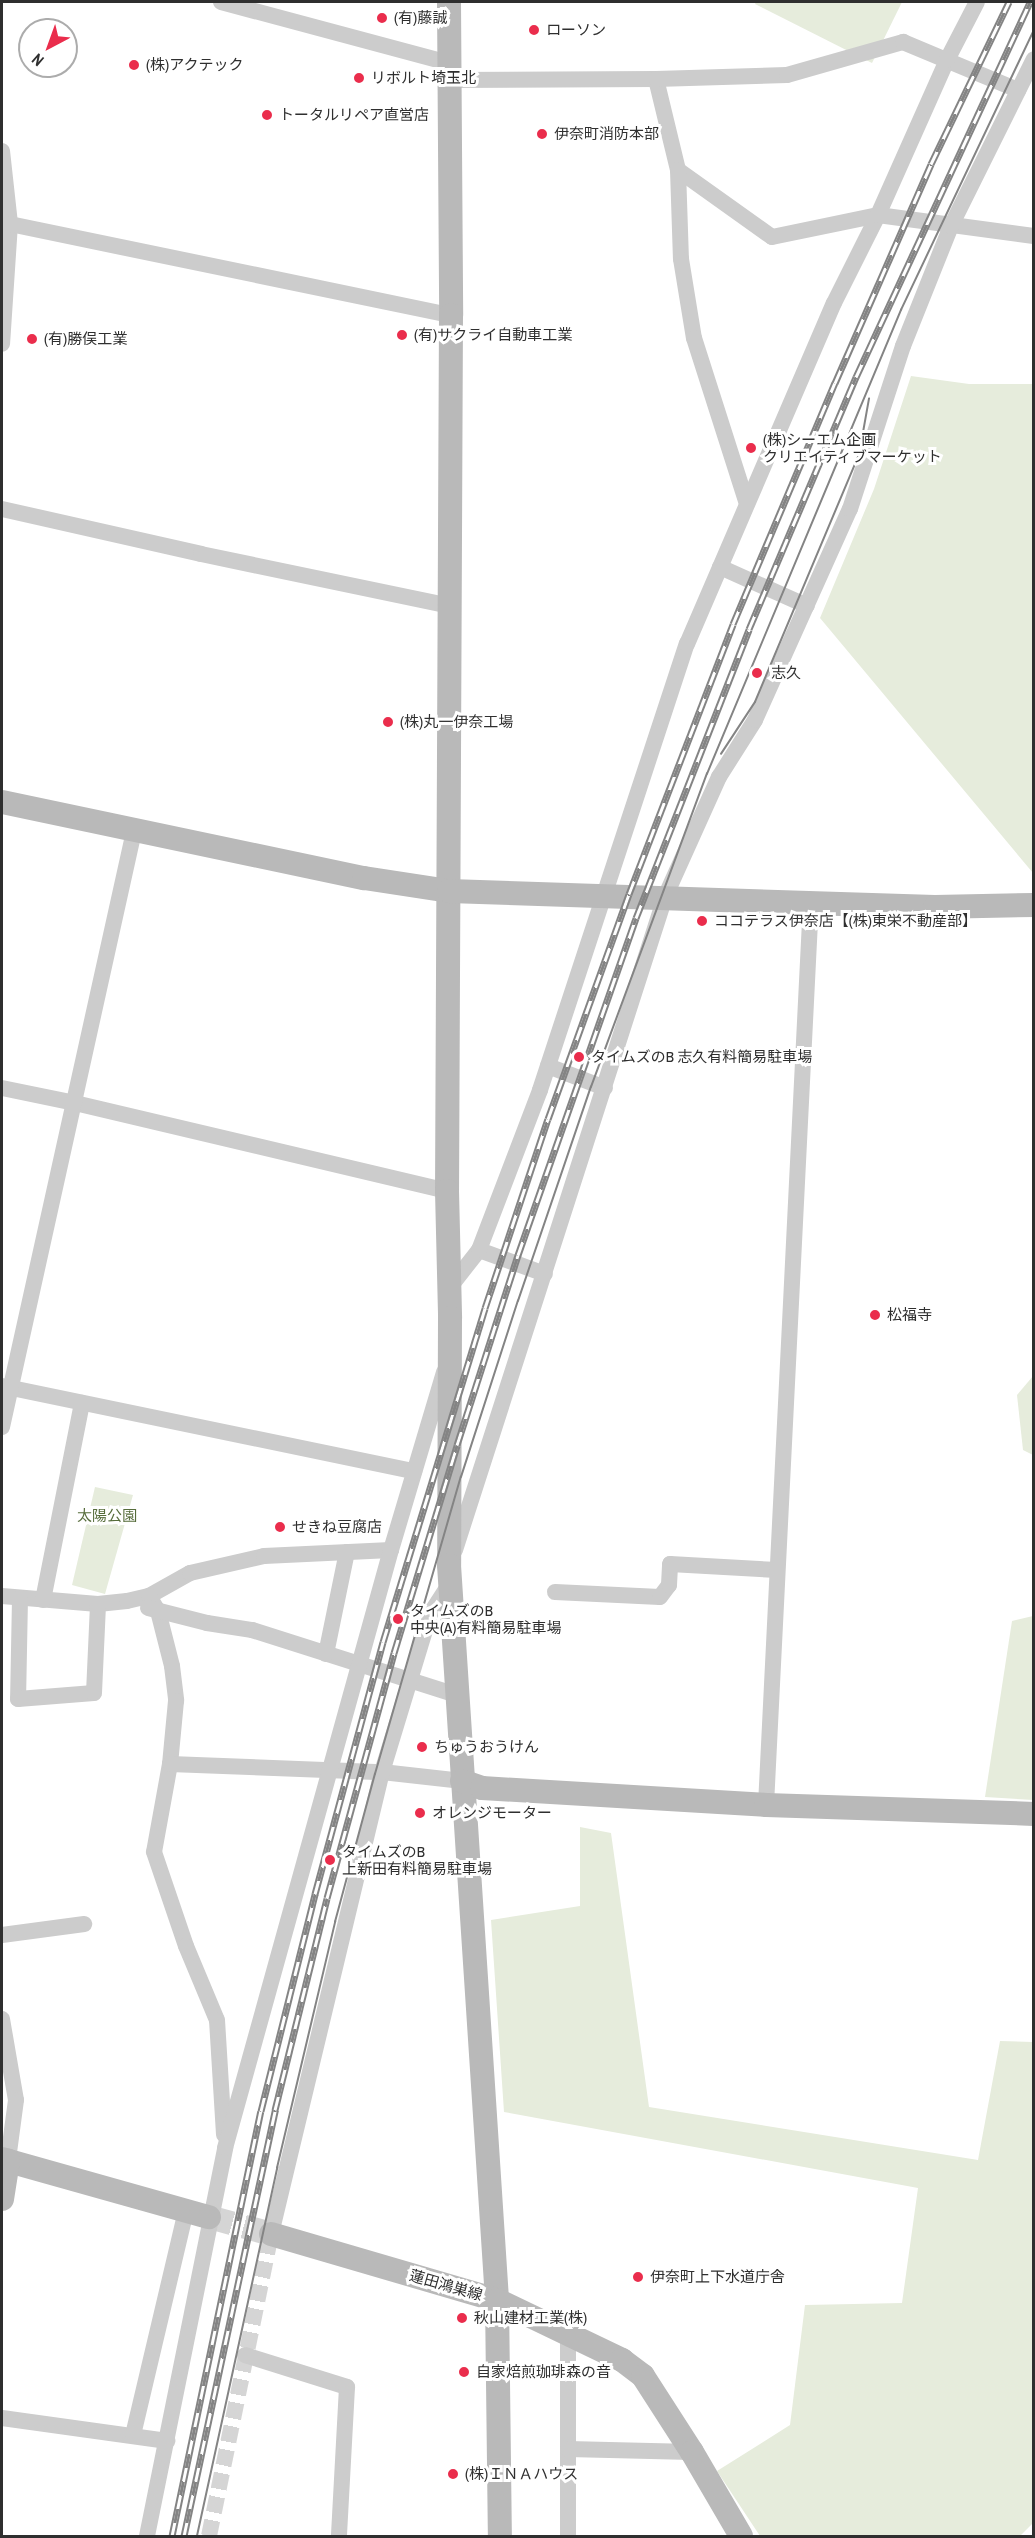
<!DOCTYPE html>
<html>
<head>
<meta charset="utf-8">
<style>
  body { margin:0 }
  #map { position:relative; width:1035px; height:2538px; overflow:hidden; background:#fff; font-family:"Archivo Narrow","Noto Sans JP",sans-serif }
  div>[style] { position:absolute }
  .green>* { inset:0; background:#e6ecdc }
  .street-tunnel>* { height:16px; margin-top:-8px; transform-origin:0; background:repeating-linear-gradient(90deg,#d5d5d5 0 16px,transparent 0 24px) }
  .secondary-tunnel>* { height:24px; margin-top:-12px; transform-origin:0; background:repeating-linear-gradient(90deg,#d5d5d5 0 24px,transparent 0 36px) }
  .street>* { height:16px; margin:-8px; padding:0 8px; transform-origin:8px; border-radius:8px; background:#ccc }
  .secondary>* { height:24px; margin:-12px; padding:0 12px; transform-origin:12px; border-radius:12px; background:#b9b9b9 }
  .tram>* { height:1.5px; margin:-0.75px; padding:0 0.75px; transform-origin:0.75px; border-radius:0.75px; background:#848484 }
  .rail>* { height:7px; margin-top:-3.5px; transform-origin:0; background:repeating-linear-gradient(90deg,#fff 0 14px,#848484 0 28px); box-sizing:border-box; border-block:2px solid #848484 }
  .dots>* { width:16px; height:16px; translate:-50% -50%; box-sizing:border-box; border:3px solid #fff; border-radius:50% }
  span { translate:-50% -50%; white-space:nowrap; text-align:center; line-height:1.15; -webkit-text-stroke:6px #fff; paint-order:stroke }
  .poi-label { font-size:15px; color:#2f2f2f }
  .left { translate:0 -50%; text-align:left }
  .park-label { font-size:15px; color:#566c3b }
  .street-label { font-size:15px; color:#2f2f2f }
  .frame { position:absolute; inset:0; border:3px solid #2f2f2f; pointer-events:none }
  .north { position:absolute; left:18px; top:18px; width:60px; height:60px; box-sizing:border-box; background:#fff; border:2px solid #acacac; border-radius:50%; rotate:221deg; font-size:16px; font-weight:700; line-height:24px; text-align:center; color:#2f2f2f }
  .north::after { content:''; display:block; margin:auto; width:21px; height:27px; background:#ea2d4c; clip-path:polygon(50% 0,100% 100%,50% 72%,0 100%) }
</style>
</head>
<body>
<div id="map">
  <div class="green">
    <i style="clip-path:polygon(756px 2px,902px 2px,872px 63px,755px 4px)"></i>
    <i style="clip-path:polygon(911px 376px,969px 384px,1033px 384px,1033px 873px,820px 618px,874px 489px)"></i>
    <i style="clip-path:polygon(1033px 1376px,1033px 1455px,1023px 1450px,1017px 1395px)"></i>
    <i style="clip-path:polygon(95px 1487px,133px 1495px,105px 1594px,72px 1585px)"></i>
    <i style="clip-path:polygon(1033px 1616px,1033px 1800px,985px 1797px,1012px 1621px)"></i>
    <i style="clip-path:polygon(580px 1827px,611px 1833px,649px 2107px,978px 2160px,1000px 2041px,1033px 2042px,1034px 2522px,1020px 2536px,760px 2536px,717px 2471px,790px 2425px,805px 2305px,902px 2303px,918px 2188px,504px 2112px,491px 1920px,580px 1906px)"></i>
  </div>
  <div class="street-tunnel">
    <i style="left:209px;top:2536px;width:308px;rotate:-78.4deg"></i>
  </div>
  <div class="secondary-tunnel">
    <i style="left:209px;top:2217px;width:64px;rotate:15.3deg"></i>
  </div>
  <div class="street">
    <i style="left:221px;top:2px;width:236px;rotate:15deg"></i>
    <i style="left:656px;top:79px;width:94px;rotate:76.4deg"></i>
    <i style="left:678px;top:170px;width:115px;rotate:35.5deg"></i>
    <i style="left:772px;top:237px;width:108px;rotate:-11.7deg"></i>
    <i style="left:878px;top:215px;width:157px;rotate:7.7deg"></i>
    <i style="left:449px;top:80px;width:207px;rotate:-0.3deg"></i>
    <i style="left:656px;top:79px;width:131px;rotate:-1.7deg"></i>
    <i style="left:787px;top:75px;width:121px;rotate:-15.9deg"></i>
    <i style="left:903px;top:42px;width:125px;rotate:22.7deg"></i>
    <i style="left:2px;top:151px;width:73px;rotate:83.7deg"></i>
    <i style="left:10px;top:224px;width:120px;rotate:93.8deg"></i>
    <i style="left:678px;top:170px;width:89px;rotate:88.1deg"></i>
    <i style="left:681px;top:259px;width:80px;rotate:80.7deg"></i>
    <i style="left:694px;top:338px;width:174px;rotate:72.3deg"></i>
    <i style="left:10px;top:224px;width:450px;rotate:11.7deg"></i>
    <i style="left:2px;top:509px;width:204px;rotate:12.7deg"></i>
    <i style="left:201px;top:554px;width:254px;rotate:11.8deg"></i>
    <i style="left:720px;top:567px;width:95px;rotate:24.1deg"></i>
    <i style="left:548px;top:1066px;width:61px;rotate:21.1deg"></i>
    <i style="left:2px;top:1088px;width:75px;rotate:11.6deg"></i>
    <i style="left:75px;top:1103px;width:382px;rotate:13.3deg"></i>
    <i style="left:479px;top:1250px;width:70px;rotate:20deg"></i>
    <i style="left:450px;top:1287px;width:47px;rotate:-51.9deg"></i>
    <i style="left:479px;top:1250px;width:171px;rotate:-69.1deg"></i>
    <i style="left:540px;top:1090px;width:470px;rotate:-71.8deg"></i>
    <i style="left:687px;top:644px;width:371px;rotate:-66.7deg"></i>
    <i style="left:834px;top:303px;width:98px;rotate:-63.4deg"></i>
    <i style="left:878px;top:215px;width:170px;rotate:-66deg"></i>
    <i style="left:947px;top:60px;width:65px;rotate:-62.7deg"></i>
    <i style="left:2px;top:1386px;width:421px;rotate:11.7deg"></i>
    <i style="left:2px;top:1427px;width:610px;rotate:-77.51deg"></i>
    <i style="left:455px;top:1550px;width:686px;rotate:-72.17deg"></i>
    <i style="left:665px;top:897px;width:132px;rotate:-65.8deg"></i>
    <i style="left:719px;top:777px;width:67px;rotate:-57.7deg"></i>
    <i style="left:755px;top:720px;width:231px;rotate:-65.8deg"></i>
    <i style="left:850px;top:509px;width:171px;rotate:-72deg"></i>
    <i style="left:903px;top:346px;width:129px;rotate:-68.2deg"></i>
    <i style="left:951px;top:226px;width:186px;rotate:-63.6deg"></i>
    <i style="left:555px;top:1592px;width:105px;rotate:2.7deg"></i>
    <i style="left:660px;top:1597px;width:15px;rotate:-53deg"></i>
    <i style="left:669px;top:1585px;width:21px;rotate:-87deg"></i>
    <i style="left:670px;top:1564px;width:107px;rotate:3.2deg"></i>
    <i style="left:2px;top:1596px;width:96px;rotate:4.8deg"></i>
    <i style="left:98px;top:1604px;width:29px;rotate:-6deg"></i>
    <i style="left:127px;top:1601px;width:23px;rotate:-13deg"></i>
    <i style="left:149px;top:1596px;width:47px;rotate:-29.3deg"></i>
    <i style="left:190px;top:1573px;width:76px;rotate:-12.9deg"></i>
    <i style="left:264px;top:1556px;width:127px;rotate:-2.7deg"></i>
    <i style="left:149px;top:1596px;width:17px;rotate:59deg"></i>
    <i style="left:158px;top:1611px;width:57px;rotate:75.7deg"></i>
    <i style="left:172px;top:1666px;width:35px;rotate:83deg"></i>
    <i style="left:176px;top:1701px;width:63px;rotate:95.4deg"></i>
    <i style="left:170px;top:1764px;width:89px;rotate:100.3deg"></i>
    <i style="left:154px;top:1852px;width:99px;rotate:71.2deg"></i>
    <i style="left:186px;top:1946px;width:80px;rotate:67.3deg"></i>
    <i style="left:217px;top:2020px;width:115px;rotate:86.5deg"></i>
    <i style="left:20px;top:1598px;width:101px;rotate:91.1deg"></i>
    <i style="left:18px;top:1699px;width:76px;rotate:-4.5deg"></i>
    <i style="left:94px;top:1693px;width:89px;rotate:-87.4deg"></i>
    <i style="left:43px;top:1600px;width:201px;rotate:-78.8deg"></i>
    <i style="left:148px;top:1608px;width:61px;rotate:14.3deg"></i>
    <i style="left:207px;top:1623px;width:46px;rotate:8.8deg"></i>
    <i style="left:252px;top:1630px;width:215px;rotate:17.6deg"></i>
    <i style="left:326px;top:1654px;width:104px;rotate:-78.4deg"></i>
    <i style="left:170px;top:1764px;width:212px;rotate:2.2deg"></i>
    <i style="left:382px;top:1772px;width:81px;rotate:6.4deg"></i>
    <i style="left:766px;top:1805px;width:905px;rotate:-87.15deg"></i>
    <i style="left:2px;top:1935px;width:83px;rotate:-7.6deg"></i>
    <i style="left:2px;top:2019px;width:82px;rotate:80.2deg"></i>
    <i style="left:16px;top:2100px;width:61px;rotate:97.6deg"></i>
    <i style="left:271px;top:2234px;width:475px;rotate:-76.5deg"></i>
    <i style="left:382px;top:1772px;width:165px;rotate:-73.1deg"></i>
    <i style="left:430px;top:1614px;width:38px;rotate:-57deg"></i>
    <i style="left:568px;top:2331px;width:205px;rotate:90deg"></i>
    <i style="left:245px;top:2355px;width:107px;rotate:17.4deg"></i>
    <i style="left:347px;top:2387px;width:149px;rotate:93.1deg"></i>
    <i style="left:2px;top:2418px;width:167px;rotate:7.9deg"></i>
    <i style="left:133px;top:2435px;width:231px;rotate:-76.7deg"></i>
    <i style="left:568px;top:2449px;width:124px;rotate:1.4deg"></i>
    <i style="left:147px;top:2536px;width:396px;rotate:-78.6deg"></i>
    <i style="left:225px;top:2148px;width:621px;rotate:-74.49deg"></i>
    <i style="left:391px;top:1550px;width:186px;rotate:-73.4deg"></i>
  </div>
  <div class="secondary">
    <i style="left:449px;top:2px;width:313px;rotate:89.6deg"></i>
    <i style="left:451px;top:315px;width:876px;rotate:90.26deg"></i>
    <i style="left:447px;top:1191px;width:127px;rotate:88.6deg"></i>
    <i style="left:450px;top:1318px;width:247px;rotate:90.2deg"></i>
    <i style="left:449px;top:1565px;width:737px;rotate:86.26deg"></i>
    <i style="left:497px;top:2300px;width:236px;rotate:89.3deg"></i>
    <i style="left:2px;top:802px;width:370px;rotate:11.9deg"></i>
    <i style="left:364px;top:878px;width:86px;rotate:8.7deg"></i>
    <i style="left:449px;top:891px;width:486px;rotate:1.9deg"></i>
    <i style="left:935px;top:907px;width:99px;rotate:-1.2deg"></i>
    <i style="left:462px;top:1781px;width:21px;rotate:19deg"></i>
    <i style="left:482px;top:1788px;width:285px;rotate:3.4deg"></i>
    <i style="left:766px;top:1805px;width:268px;rotate:1.9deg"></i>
    <i style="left:2px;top:2159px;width:215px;rotate:15.7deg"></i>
    <i style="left:2px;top:2199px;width:39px;rotate:-81deg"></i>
    <i style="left:271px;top:2234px;width:235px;rotate:16.3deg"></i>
    <i style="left:497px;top:2300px;width:139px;rotate:25.6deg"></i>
    <i style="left:622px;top:2360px;width:26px;rotate:37deg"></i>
    <i style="left:643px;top:2376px;width:90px;rotate:57.2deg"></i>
    <i style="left:692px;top:2452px;width:97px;rotate:59.7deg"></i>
  </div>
  <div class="tram">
    <i style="left:721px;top:754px;width:62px;rotate:-56.8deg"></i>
    <i style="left:755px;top:702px;width:268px;rotate:-67.2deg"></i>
    <i style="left:859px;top:455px;width:57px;rotate:-79.9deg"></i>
    <i style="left:197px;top:2536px;width:377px;rotate:-77.7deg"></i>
    <i style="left:277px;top:2168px;width:253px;rotate:-76.7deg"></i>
    <i style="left:335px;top:1922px;width:153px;rotate:-74.9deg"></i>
    <i style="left:375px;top:1774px;width:309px;rotate:-73.9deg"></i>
    <i style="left:461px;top:1477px;width:185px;rotate:-72.1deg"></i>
    <i style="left:518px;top:1301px;width:226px;rotate:-71.2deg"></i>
    <i style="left:591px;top:1087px;width:334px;rotate:-69.7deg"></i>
    <i style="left:707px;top:774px;width:503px;rotate:-67.31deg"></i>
    <i style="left:901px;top:310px;width:310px;rotate:-64.6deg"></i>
  </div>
  <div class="rail">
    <i style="left:172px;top:2536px;width:434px;rotate:-78.2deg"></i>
    <i style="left:261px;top:2111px;width:224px;rotate:-76deg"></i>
    <i style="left:315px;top:1894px;width:261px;rotate:-74.9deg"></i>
    <i style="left:383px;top:1642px;width:349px;rotate:-73deg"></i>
    <i style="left:485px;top:1308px;width:199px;rotate:-71.6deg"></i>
    <i style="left:548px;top:1119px;width:239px;rotate:-70.2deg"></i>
    <i style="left:629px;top:894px;width:289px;rotate:-68.9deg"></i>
    <i style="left:733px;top:624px;width:262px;rotate:-67.1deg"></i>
    <i style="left:835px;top:383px;width:239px;rotate:-66.3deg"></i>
    <i style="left:931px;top:164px;width:180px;rotate:-64.3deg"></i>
    <i style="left:184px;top:2536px;width:436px;rotate:-77.9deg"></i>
    <i style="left:275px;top:2110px;width:218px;rotate:-76.2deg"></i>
    <i style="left:327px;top:1898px;width:254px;rotate:-74.7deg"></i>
    <i style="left:394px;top:1653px;width:217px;rotate:-73.1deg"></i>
    <i style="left:457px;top:1445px;width:200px;rotate:-72.2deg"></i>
    <i style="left:518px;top:1255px;width:357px;rotate:-70.7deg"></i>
    <i style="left:636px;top:918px;width:310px;rotate:-68.6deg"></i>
    <i style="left:749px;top:629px;width:274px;rotate:-67deg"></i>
    <i style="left:856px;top:377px;width:413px;rotate:-65.1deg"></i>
  </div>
  <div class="dots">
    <i style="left:382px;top:18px;background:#ea2d4c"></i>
    <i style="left:534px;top:30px;background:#ea2d4c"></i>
    <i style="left:134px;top:65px;background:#ea2d4c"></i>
    <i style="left:359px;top:78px;background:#ea2d4c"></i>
    <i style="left:267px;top:115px;background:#ea2d4c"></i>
    <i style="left:542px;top:134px;background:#ea2d4c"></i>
    <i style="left:402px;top:335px;background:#ea2d4c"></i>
    <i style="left:32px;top:339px;background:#ea2d4c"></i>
    <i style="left:751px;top:448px;background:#ea2d4c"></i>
    <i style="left:757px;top:673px;background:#ea2d4c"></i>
    <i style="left:388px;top:722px;background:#ea2d4c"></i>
    <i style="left:702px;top:921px;background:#ea2d4c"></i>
    <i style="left:579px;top:1057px;background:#ea2d4c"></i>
    <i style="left:875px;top:1315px;background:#ea2d4c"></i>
    <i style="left:280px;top:1527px;background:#ea2d4c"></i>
    <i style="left:398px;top:1619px;background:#ea2d4c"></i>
    <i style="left:422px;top:1747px;background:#ea2d4c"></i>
    <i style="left:420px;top:1813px;background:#ea2d4c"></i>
    <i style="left:330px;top:1860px;background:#ea2d4c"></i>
    <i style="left:638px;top:2277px;background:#ea2d4c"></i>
    <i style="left:462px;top:2318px;background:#ea2d4c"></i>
    <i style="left:464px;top:2372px;background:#ea2d4c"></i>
    <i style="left:453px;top:2474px;background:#ea2d4c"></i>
  </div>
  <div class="poi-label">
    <span class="left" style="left:394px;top:18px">(有)藤誠</span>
    <span class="left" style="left:546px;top:30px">ローソン</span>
    <span class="left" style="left:146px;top:65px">(株)アクテック</span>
    <span class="left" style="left:371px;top:78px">リボルト埼玉北</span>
    <span class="left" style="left:279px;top:115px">トータルリペア直営店</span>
    <span class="left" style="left:554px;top:134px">伊奈町消防本部</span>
    <span class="left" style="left:414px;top:335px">(有)サクライ自動車工業</span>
    <span class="left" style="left:44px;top:339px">(有)勝俣工業</span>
    <span class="left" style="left:763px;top:448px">(株)シーエム企画<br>クリエイティブマーケット</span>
    <span class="left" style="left:771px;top:673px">志久</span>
    <span class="left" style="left:400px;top:722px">(株)丸一伊奈工場</span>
    <span class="left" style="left:714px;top:921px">ココテラス伊奈店【(株)東栄不動産部】</span>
    <span class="left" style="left:591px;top:1057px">タイムズのB 志久有料簡易駐車場</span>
    <span class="left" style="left:887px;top:1315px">松福寺</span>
    <span class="left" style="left:292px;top:1527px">せきね豆腐店</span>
    <span class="left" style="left:410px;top:1619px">タイムズのB<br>中央(A)有料簡易駐車場</span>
    <span class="left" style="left:434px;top:1747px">ちゅうおうけん</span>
    <span class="left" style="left:432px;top:1813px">オレンジモーター</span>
    <span class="left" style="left:342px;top:1860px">タイムズのB<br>上新田有料簡易駐車場</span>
    <span class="left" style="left:650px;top:2277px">伊奈町上下水道庁舎</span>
    <span class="left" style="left:474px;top:2318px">秋山建材工業(株)</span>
    <span class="left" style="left:476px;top:2372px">自家焙煎珈琲森の音</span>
    <span class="left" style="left:465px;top:2474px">(株)ＩＮＡハウス</span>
  </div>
  <div class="park-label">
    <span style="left:107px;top:1516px">太陽公園</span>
  </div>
  <div class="street-label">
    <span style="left:446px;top:2285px;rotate:16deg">蓮田鴻巣線</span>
  </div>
  <div class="frame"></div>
  <div class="north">N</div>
</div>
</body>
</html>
